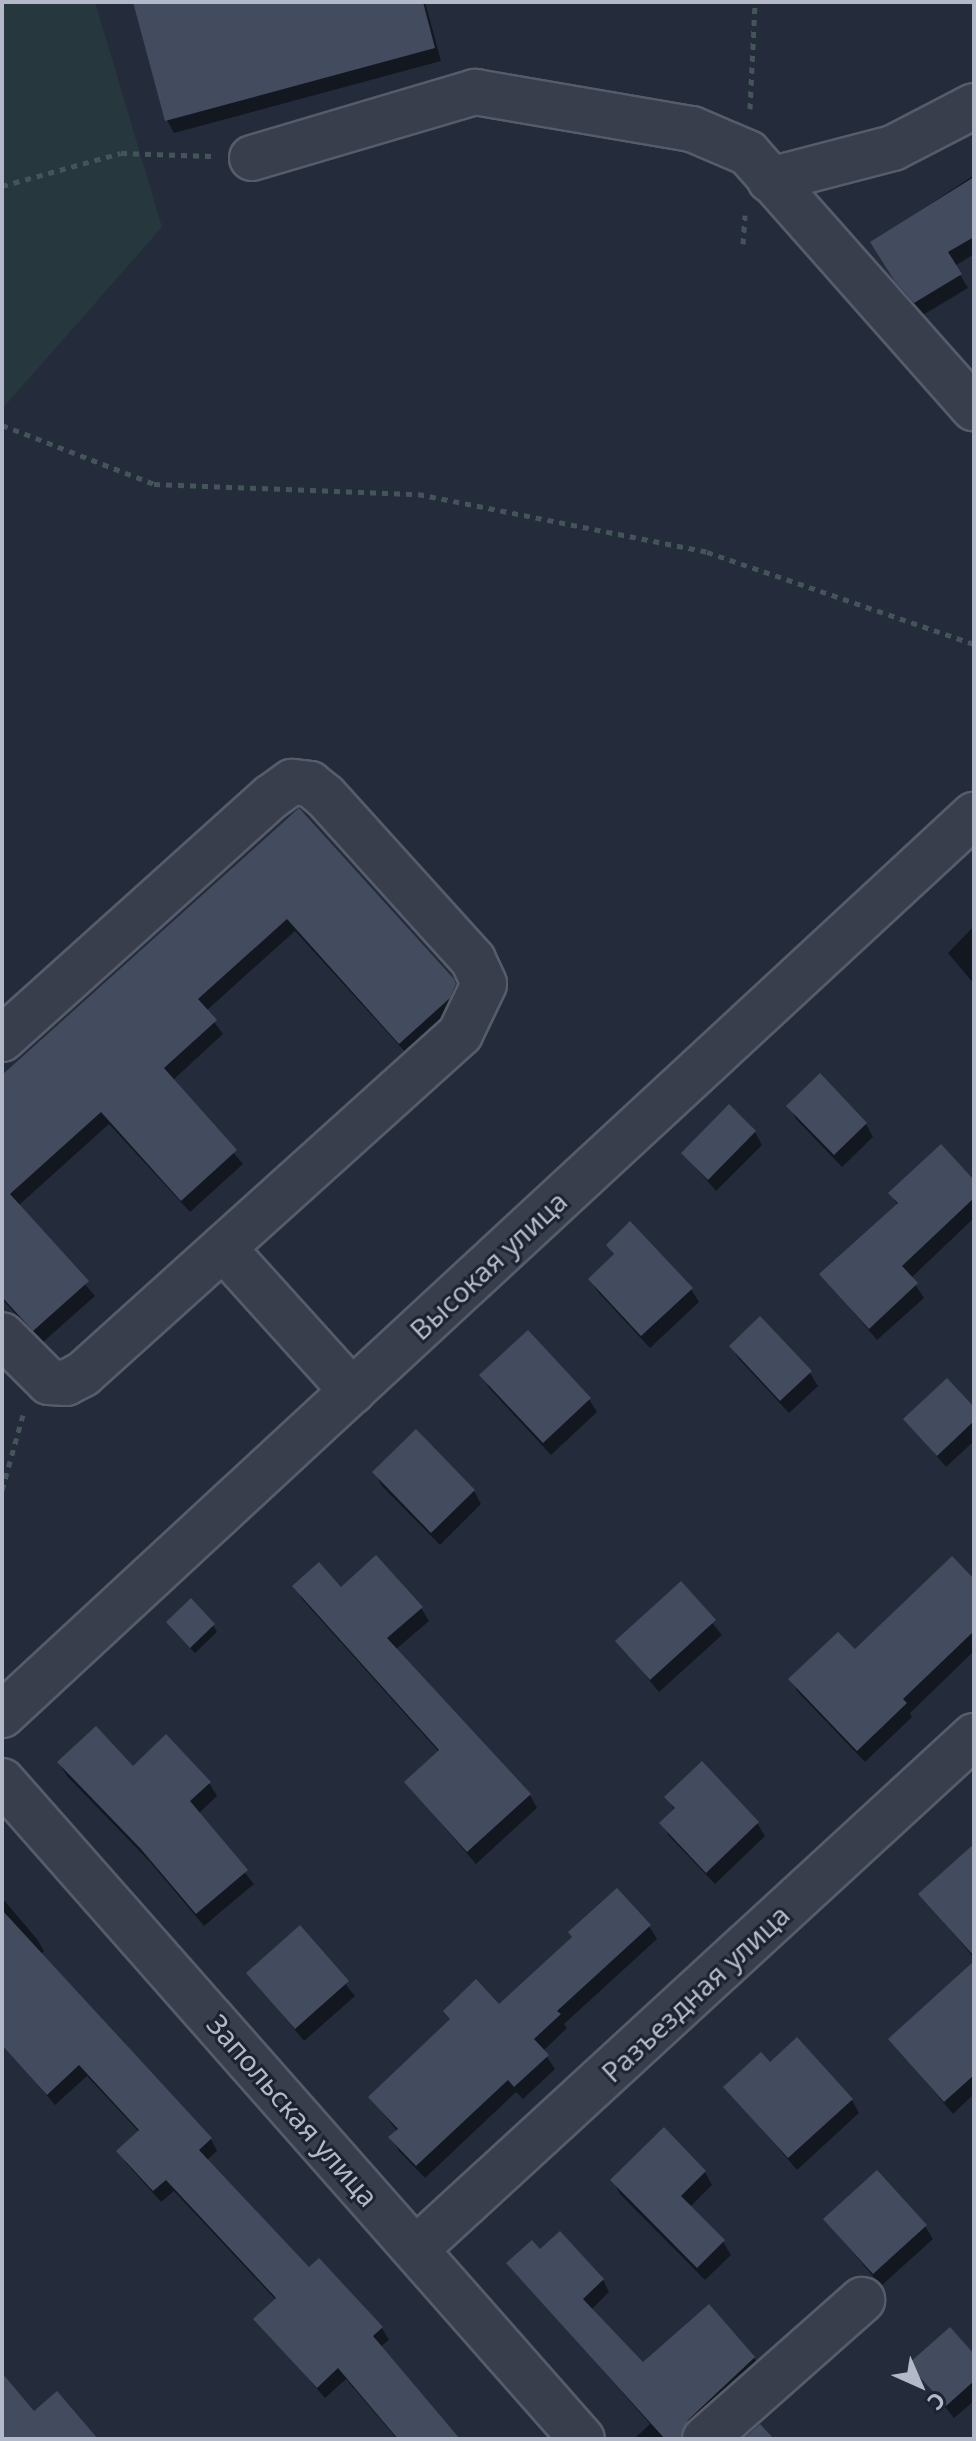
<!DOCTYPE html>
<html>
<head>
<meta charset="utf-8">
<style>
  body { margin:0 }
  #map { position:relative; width:976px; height:2441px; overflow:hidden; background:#242c3c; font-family:"Noto Sans",sans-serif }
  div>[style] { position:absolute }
  .green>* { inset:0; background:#26383d }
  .shadow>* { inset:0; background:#0007 }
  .building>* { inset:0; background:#434b5e }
  .path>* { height:5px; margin-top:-2.5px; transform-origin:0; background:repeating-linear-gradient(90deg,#44555a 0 6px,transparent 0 12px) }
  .roads { filter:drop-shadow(2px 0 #565c6a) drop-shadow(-2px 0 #565c6a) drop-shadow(0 2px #565c6a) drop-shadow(0 -2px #565c6a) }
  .minor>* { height:44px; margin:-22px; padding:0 22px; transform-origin:22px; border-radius:22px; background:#383e4c }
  span { translate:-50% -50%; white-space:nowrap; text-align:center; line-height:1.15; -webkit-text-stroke:6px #1d2331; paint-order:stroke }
  .street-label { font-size:28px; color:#b3b9c8 }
  .frame { position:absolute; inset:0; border:4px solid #b3b9c8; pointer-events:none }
  .north { position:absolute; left:880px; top:2345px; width:80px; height:80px; -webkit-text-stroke:6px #1d2331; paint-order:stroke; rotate:135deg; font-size:22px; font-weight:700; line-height:32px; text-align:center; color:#b3b9c8 }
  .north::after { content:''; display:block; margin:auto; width:28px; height:36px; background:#b3b9c8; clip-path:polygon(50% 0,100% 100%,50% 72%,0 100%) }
</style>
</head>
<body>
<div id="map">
  <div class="green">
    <i style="clip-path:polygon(2px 2px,95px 2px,162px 227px,2px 409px)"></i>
  </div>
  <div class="shadow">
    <i style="clip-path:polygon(135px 2px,425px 2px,441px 61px,174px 133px,167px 120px)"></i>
    <i style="clip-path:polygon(974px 175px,974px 254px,955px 266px,968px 288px,923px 315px,904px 293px,873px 242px)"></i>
    <i style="clip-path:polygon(288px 818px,455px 985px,463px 998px,456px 1011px,408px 1055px,295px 931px,206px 1011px,223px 1034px,172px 1081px,243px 1164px,190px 1212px,109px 1124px,18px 1206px,95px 1296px,42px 1343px,2px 1299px,2px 1077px)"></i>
    <i style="clip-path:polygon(974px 926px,974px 984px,948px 953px)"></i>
    <i style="clip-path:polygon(789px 1106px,866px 1124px,873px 1137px,842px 1167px,796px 1119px)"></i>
    <i style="clip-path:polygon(755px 1132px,762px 1145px,716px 1191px,683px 1153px)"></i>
    <i style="clip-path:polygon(974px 1182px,974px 1218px,911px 1278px,924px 1298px,877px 1340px,821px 1274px,898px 1206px,891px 1194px)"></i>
    <i style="clip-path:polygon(608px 1245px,691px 1289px,699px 1302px,650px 1348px,598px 1292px,590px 1279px,615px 1257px)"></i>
    <i style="clip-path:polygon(731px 1346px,810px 1373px,818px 1386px,789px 1413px,739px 1359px)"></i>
    <i style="clip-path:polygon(482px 1375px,589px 1399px,597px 1412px,551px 1455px,489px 1388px)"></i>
    <i style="clip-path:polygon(974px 1410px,974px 1441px,946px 1467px,906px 1420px)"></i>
    <i style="clip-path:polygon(416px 1432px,474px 1491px,481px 1504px,440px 1545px,382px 1486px,375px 1473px)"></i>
    <i style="clip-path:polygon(974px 1582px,974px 1651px,910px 1713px,912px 1717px,865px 1762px,798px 1692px,791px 1679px,855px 1652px)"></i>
    <i style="clip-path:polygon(680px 1584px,722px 1635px,659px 1692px,617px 1641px)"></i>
    <i style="clip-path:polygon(295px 1586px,341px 1590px,421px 1608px,429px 1621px,395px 1650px,530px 1795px,537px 1808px,476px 1864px,406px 1783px,440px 1753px,302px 1599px)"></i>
    <i style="clip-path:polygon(213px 1625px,217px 1632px,195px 1653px,172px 1629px)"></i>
    <i style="clip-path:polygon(59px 1763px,133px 1768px,209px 1783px,217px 1796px,198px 1814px,254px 1884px,204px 1926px,150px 1862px,67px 1776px)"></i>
    <i style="clip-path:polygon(667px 1797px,757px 1823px,765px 1836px,715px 1884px,669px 1836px,662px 1823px,675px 1811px)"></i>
    <i style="clip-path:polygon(974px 1851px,974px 1958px,921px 1895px)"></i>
    <i style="clip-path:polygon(2px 1898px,37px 1939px,44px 1951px,40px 1955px,211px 2139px,217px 2151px,206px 2161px,309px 2270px,382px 2328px,389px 2340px,380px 2347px,458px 2439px,397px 2439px,346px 2379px,325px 2398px,256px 2319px,276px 2300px,174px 2191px,161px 2202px,126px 2163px,119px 2152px,140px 2133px,87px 2076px,55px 2105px,2px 2043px)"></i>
    <i style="clip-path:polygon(649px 1926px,657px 1939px,564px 2024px,567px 2028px,543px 2051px,555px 2069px,523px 2099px,516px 2092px,425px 2178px,399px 2151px,391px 2138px,398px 2132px,371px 2098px,499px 2007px)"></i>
    <i style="clip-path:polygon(300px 1928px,355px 1996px,304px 2041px,248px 1973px)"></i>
    <i style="clip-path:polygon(974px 2016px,974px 2094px,953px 2114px,890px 2039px)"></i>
    <i style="clip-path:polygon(770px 2065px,852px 2100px,859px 2113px,797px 2170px,726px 2087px)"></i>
    <i style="clip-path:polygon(705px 2172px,712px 2185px,690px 2207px,723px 2242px,731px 2255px,705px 2280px,620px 2194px,613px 2180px)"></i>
    <i style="clip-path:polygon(826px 2220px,925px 2226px,933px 2239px,881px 2286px)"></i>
    <i style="clip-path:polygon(540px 2252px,603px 2280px,609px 2292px,591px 2310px,643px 2365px,754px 2358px,761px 2369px,690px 2439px,634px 2439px,650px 2424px,509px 2263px)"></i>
    <i style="clip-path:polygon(974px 2357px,974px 2401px,954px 2418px,911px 2364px)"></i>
  </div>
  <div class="building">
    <i style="clip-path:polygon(133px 2px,423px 2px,435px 48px,165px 121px)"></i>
    <i style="clip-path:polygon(974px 177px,974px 237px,948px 252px,962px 274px,914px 303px,894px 280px,870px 242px)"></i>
    <i style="clip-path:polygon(299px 808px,454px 979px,456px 984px,450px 998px,399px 1044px,287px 919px,198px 999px,217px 1020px,164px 1068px,237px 1150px,181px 1201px,101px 1112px,10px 1194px,89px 1281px,33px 1331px,2px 1297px,2px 1075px)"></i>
    <i style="clip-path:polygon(820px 1073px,867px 1123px,834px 1155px,786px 1106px)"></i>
    <i style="clip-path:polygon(729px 1104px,756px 1131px,708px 1180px,681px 1153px)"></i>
    <i style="clip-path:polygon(941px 1144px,974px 1180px,974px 1198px,902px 1266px,918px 1283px,869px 1329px,819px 1274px,898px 1203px,888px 1193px)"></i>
    <i style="clip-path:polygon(630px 1221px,693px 1288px,641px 1336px,588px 1279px,614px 1254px,606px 1245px)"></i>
    <i style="clip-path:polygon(760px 1316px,812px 1371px,780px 1401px,729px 1346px)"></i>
    <i style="clip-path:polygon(528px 1330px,591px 1398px,543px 1443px,479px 1375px)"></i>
    <i style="clip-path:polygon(947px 1378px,974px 1407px,974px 1421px,937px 1456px,903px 1419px)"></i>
    <i style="clip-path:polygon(416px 1429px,475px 1490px,431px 1533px,372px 1472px)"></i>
    <i style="clip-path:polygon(376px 1555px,423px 1607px,387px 1638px,531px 1794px,467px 1852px,404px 1782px,439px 1750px,292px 1586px,319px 1562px,341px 1587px)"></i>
    <i style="clip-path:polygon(952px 1556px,974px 1579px,974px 1631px,903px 1699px,907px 1703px,857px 1751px,788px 1679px,838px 1632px,855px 1649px)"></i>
    <i style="clip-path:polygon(681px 1581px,716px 1620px,650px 1680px,615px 1641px)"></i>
    <i style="clip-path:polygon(191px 1598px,215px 1624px,190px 1648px,166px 1622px)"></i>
    <i style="clip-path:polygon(96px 1726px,133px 1766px,166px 1734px,211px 1782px,190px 1801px,248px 1870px,196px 1914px,140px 1848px,57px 1762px)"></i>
    <i style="clip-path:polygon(702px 1761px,759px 1822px,706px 1873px,659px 1823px,675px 1808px,664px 1797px)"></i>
    <i style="clip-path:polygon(974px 1844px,974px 1956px,918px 1894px)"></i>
    <i style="clip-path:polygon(617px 1888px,651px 1925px,557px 2011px,561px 2014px,534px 2039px,549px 2055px,514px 2087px,508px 2080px,416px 2166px,388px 2137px,398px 2129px,368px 2097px,450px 2019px,443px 2011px,476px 1979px,499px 2004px,572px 1937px,568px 1932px)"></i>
    <i style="clip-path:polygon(2px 1910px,212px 2138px,199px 2150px,309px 2267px,319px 2258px,383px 2327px,373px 2336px,460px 2439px,398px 2439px,338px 2368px,317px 2388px,253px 2319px,276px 2298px,166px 2180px,153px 2191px,116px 2151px,139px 2130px,79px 2065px,47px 2095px,2px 2045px)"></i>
    <i style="clip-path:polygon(300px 1925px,349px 1981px,295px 2029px,246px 1973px)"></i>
    <i style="clip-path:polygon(974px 1961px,974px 2075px,944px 2102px,888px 2039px)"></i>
    <i style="clip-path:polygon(797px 2037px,853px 2099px,788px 2158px,723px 2087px,761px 2052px,770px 2062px)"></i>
    <i style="clip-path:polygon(664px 2127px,706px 2171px,681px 2196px,725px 2240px,697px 2268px,610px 2180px)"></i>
    <i style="clip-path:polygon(877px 2170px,927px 2225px,873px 2274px,823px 2219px)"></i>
    <i style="clip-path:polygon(560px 2231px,604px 2279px,583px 2299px,643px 2362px,709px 2304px,755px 2357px,688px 2420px,681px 2439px,665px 2439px,506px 2263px,532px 2240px,540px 2249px)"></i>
    <i style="clip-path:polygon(950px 2327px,974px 2354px,974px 2381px,946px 2406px,908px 2364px)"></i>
    <i style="clip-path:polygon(2px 2373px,34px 2411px,57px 2391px,98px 2439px,2px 2439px)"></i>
    <i style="clip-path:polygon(760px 2424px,774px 2439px,743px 2439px)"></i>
  </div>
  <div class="path">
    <i style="left:750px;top:109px;width:107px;rotate:-87.3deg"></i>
    <i style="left:2px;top:186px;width:123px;rotate:-15.5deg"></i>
    <i style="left:121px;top:153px;width:90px;rotate:1.9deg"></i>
    <i style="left:743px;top:244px;width:29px;rotate:-86deg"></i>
    <i style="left:2px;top:425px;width:163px;rotate:21.2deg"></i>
    <i style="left:154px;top:484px;width:264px;rotate:2.2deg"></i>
    <i style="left:418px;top:494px;width:295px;rotate:11.3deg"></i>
    <i style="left:707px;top:552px;width:282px;rotate:19deg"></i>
    <i style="left:2px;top:1490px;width:78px;rotate:-74.4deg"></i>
  </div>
  <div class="roads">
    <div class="minor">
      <i style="left:252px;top:158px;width:233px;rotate:-16.5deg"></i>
      <i style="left:475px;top:92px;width:220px;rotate:9.7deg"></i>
      <i style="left:692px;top:129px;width:61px;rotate:23.2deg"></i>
      <i style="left:748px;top:153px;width:341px;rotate:48.5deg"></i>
      <i style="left:770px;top:180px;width:127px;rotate:-14.6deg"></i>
      <i style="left:893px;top:148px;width:91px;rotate:-27.4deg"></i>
      <i style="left:2px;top:1039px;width:362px;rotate:-42deg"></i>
      <i style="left:271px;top:797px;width:26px;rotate:-36deg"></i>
      <i style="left:292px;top:782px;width:18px;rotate:6deg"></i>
      <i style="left:310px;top:784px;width:19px;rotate:39deg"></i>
      <i style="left:325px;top:796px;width:221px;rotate:47.9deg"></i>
      <i style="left:473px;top:960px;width:26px;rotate:65deg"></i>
      <i style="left:484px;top:984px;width:55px;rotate:115.6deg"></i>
      <i style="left:460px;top:1034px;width:508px;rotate:137.95deg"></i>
      <i style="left:83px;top:1374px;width:19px;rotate:152deg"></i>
      <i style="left:66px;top:1383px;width:17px;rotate:-177deg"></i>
      <i style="left:49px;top:1382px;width:66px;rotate:-135deg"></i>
      <i style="left:223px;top:1248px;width:193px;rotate:47.9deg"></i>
      <i style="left:2px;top:1715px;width:1325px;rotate:-42.8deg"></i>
      <i style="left:2px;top:1781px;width:877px;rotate:48.61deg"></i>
      <i style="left:416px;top:2249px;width:758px;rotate:-42.59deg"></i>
      <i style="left:705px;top:2439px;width:210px;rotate:-41.5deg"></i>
    </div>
  </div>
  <div class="street-label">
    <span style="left:488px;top:1265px;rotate:-43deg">Высокая улица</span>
    <span style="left:695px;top:1993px;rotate:-43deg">Разъездная улица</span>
    <span style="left:293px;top:2110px;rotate:49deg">Запольская улица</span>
  </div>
  <div class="frame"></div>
  <div class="north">С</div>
</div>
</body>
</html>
